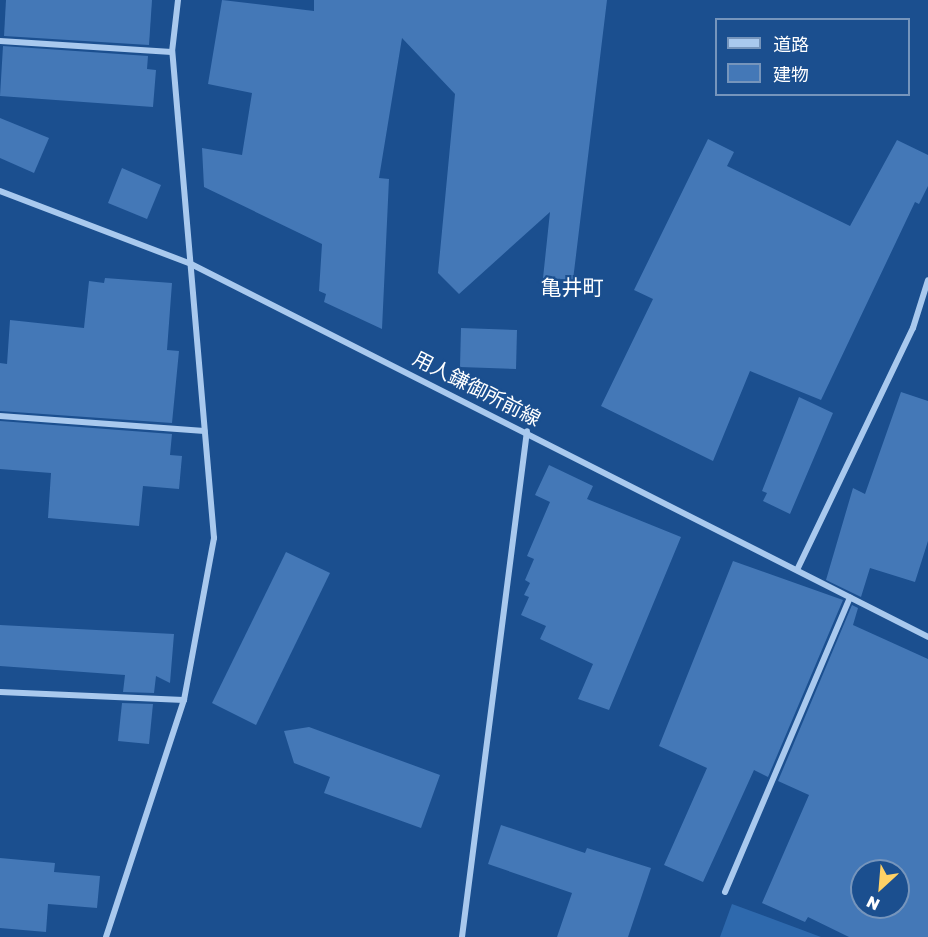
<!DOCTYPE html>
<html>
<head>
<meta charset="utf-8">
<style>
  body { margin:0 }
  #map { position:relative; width:928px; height:937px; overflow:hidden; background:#1b4f8f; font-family:"Golos Text","Noto Sans JP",sans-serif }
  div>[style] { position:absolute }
  .green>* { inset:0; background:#2e69ad }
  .building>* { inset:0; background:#4478b7 }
  .street>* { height:6px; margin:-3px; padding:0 3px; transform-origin:3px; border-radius:3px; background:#a9c9ee }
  span { translate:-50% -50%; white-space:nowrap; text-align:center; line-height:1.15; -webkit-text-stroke:4.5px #1b4f8f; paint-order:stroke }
  .street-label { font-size:20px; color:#fff }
  .neighbourhood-label { font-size:21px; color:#fff }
  .legend { position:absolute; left:715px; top:18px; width:195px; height:78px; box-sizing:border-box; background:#1b4f8f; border:2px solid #7695bc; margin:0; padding:8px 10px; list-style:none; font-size:18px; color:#fff }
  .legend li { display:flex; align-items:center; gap:12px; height:30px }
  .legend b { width:30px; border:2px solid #7695bc }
  .north { position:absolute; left:850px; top:859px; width:60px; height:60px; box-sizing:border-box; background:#1b4f8f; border:2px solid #7695bc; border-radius:50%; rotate:206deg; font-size:16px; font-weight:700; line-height:24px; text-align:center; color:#fff }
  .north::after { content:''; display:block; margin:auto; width:21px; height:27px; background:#ffd166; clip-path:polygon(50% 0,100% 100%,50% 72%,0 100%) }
</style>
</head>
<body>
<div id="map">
  <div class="green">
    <i style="clip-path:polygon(732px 904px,821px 937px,720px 937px)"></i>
  </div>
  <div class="building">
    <i style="clip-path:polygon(6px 0,152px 0,149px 45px,4px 36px)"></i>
    <i style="clip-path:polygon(222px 0,314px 11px,314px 0,607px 0,573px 280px,543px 278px,550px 212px,459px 294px,438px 273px,455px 94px,402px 38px,379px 178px,389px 179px,382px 329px,324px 302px,326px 294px,319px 291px,322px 244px,204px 187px,202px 148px,242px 155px,252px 93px,208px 84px)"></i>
    <i style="clip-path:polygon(3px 46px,148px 56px,147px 69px,156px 70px,153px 107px,0 96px)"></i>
    <i style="clip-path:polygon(0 118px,49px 138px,34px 173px,0 158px)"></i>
    <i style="clip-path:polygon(708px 139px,734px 152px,727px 166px,850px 226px,897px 140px,928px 155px,928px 186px,919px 204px,915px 202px,821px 400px,750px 371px,713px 461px,601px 406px,653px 299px,634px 290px)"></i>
    <i style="clip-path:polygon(122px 168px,161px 185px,147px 219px,108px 203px)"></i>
    <i style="clip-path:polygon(105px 278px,172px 283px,167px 350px,179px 351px,172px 423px,0 411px,0 363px,7px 364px,10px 320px,84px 328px,89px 281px,104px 283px)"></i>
    <i style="clip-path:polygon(461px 328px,517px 330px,516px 369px,460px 367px)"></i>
    <i style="clip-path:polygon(901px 392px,928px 401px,928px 541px,915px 582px,870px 568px,861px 597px,826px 580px,853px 488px,865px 494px)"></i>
    <i style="clip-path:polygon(799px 397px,833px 413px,790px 514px,763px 501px,767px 493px,762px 491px)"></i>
    <i style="clip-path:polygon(0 421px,172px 434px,170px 455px,182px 456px,179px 489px,143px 486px,139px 526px,48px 518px,51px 473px,0 469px)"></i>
    <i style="clip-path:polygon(549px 465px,593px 486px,587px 499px,681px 537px,609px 710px,578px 699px,593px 664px,540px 639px,546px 626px,521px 615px,529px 597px,524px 595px,530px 583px,525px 580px,534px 559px,527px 556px,550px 502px,535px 495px)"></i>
    <i style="clip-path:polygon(286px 552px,330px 573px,256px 725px,212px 703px)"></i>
    <i style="clip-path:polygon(733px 561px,843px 600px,768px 777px,754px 770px,703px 882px,664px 865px,707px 768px,659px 746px)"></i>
    <i style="clip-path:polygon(evenodd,852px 605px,858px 608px,853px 625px,928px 659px,928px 937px,849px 937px,808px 917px,805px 922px,762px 903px,809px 795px,778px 781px,852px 605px,862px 871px,898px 871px,898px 907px,862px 907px,862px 871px)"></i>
    <i style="clip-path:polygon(0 625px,174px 634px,170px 683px,156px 676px,154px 693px,123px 692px,125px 675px,0 666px)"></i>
    <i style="clip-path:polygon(122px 703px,153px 704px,149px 744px,118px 741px)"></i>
    <i style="clip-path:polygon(309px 727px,440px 775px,421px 828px,324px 793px,330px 777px,294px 763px,284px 731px)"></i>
    <i style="clip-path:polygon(501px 825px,585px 853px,587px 848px,651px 868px,628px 937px,557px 937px,572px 893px,488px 864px)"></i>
    <i style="clip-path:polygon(0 858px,55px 863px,54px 872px,100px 876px,97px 908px,48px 904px,46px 932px,0 928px)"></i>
  </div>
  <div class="street">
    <i style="left:0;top:41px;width:172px;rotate:3.7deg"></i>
    <i style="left:0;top:191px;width:204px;rotate:20.9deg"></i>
    <i style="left:191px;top:264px;width:826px;rotate:26.84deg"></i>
    <i style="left:0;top:416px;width:205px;rotate:4.2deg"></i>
    <i style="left:797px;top:570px;width:268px;rotate:-64.4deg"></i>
    <i style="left:913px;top:328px;width:50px;rotate:-72.6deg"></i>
    <i style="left:0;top:692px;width:184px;rotate:2.5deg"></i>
    <i style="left:725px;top:892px;width:320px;rotate:-67deg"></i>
    <i style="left:106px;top:937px;width:250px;rotate:-71.8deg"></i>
    <i style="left:184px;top:700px;width:165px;rotate:-79.5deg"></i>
    <i style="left:214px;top:538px;width:488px;rotate:-94.9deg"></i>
    <i style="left:172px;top:52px;width:52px;rotate:-83.4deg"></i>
    <i style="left:462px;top:937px;width:510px;rotate:-82.68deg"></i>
  </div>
  <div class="street-label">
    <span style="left:477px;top:388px;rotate:27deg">用人鎌御所前線</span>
  </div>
  <div class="neighbourhood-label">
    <span style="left:572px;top:287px">亀井町</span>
  </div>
  <ul class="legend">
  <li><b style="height:8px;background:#a9c9ee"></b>道路</li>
  <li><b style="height:16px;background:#4478b7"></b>建物</li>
  </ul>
  <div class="north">N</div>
</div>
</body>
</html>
